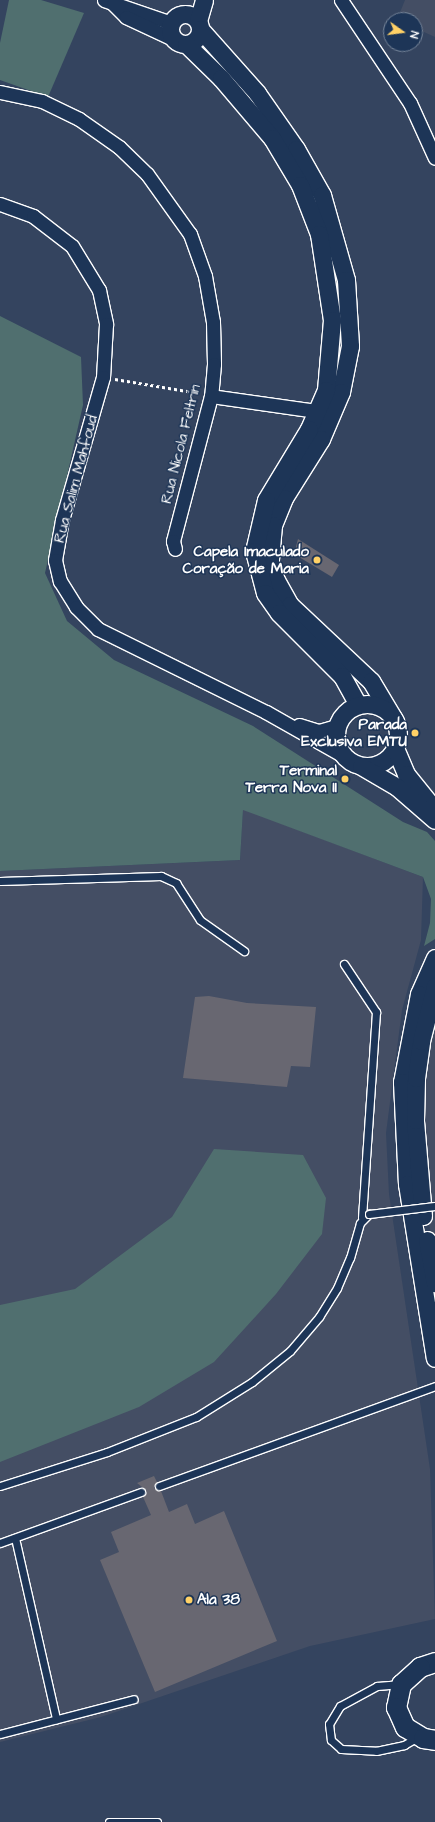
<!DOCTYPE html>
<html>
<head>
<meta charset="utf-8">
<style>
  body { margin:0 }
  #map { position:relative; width:435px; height:1822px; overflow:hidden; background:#34445f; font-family:"Architects Daughter",sans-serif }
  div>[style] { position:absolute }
  .built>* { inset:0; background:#444e64 }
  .green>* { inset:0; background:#506f6f }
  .building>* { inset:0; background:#686771 }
  .path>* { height:2.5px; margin-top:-1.25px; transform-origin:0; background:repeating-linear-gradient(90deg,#fff 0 3px,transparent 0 6px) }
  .roads { filter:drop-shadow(1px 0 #fff) drop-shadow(-1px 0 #fff) drop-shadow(0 1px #fff) drop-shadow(0 -1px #fff) }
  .service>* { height:7px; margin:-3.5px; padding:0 3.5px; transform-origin:3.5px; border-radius:3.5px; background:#1d3557 }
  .minor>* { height:13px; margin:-6.5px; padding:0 6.5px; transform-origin:6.5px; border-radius:6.5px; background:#1d3557 }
  .tertiary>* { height:17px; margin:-8.5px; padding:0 8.5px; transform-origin:8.5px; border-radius:8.5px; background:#1d3557 }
  .tertiary>.ring { margin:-8.5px; padding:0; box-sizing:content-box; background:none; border:17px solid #1d3557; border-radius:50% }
  .secondary>* { height:19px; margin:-9.5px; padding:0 9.5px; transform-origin:9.5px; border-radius:9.5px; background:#1d3557 }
  .bridges { filter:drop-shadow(1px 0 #fff) drop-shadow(-1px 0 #fff) drop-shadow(0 1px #fff) drop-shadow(0 -1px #fff) }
  .service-bridge>* { height:7px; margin:-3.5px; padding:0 3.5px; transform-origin:3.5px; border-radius:3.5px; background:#1d3557 }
  .dots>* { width:11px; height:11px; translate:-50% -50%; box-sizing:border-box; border:2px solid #1d3557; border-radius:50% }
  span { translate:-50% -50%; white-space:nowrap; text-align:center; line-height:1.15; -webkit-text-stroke:3px #1d3557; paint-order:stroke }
  .street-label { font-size:15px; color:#fff }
  .poi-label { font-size:15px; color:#fff; font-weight:700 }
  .right { translate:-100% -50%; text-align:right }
  .left { translate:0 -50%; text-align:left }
  .north { position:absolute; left:383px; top:12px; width:40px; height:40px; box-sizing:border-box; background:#1d3557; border:1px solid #77869a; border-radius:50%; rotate:104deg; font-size:11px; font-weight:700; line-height:16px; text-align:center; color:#fff }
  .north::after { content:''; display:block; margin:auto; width:14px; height:18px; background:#ffd166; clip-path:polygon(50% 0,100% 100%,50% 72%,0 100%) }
</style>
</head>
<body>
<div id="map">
  <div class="built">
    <i style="clip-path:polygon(405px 0,435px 0,435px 37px,415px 28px,415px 20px,397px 20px)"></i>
    <i style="clip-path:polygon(243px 809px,423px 877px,421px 940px,402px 1010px,386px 1133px,389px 1194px,430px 1469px,435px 1619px,310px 1646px,101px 1717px,0 1742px,0 871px,240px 860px)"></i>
    <i style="clip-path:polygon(435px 1024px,435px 1253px,424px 1201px,423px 1068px)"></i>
  </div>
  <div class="green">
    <i style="clip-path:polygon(9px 0,41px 0,84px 13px,48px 97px,0 80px,0 43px)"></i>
    <i style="clip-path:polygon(0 316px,81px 357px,83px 405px,45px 573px,67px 621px,114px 660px,253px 726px,403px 822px,427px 832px,435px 841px,435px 939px,424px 946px,430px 923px,431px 899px,423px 877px,243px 810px,240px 860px,0 871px)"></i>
    <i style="clip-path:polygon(214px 1149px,303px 1155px,326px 1198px,322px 1234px,276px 1294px,214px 1362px,139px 1407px,0 1462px,0 1305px,75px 1289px,172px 1217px)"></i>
  </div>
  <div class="building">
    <i style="clip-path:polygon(298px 539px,339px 565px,332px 577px,294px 554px)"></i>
    <i style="clip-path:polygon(209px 996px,247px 1003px,316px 1007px,310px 1067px,291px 1066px,287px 1087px,183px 1078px,195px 997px)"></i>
    <i style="clip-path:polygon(154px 1476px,157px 1482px,154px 1488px,161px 1491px,169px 1512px,187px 1504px,195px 1524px,224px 1511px,277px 1641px,155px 1692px,100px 1560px,119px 1552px,111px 1532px,151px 1515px,143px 1497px,146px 1490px,137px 1483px)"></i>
  </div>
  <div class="path">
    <i style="left:115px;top:379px;width:85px;rotate:9.5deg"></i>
  </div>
  <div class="roads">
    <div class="service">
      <i style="left:0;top:881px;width:161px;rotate:-1.8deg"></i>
      <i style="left:161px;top:876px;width:17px;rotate:25deg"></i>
      <i style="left:176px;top:883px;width:44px;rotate:57deg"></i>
      <i style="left:200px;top:920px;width:54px;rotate:35.2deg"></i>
      <i style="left:344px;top:964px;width:58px;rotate:56.3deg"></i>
      <i style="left:376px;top:1012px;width:206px;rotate:93.9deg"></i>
      <i style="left:0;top:1486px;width:112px;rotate:-17.6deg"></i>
      <i style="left:107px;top:1452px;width:96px;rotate:-21.5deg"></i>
      <i style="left:196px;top:1417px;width:66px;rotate:-32deg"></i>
      <i style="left:252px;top:1382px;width:49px;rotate:-39.2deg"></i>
      <i style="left:290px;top:1351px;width:45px;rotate:-49.5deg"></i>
      <i style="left:319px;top:1317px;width:34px;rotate:-58deg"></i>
      <i style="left:337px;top:1288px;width:33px;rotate:-67deg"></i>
      <i style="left:350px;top:1258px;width:36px;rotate:-74deg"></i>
      <i style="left:360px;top:1223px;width:13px;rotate:-45deg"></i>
      <i style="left:159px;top:1486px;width:294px;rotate:-19.9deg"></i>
      <i style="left:15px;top:1538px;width:186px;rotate:77.2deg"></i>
      <i style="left:0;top:1543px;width:150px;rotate:-19.9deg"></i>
      <i style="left:401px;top:1684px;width:24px;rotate:175deg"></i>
      <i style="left:377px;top:1686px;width:42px;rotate:151.6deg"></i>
      <i style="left:340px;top:1706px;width:21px;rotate:121deg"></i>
      <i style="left:329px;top:1724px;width:16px;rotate:83deg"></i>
      <i style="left:331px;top:1740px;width:13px;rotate:42deg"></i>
      <i style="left:341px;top:1749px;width:35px;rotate:3deg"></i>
      <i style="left:376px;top:1751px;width:29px;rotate:-12deg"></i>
      <i style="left:404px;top:1745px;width:16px;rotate:-30deg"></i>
      <i style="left:0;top:1734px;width:138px;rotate:-14.6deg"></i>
      <i style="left:109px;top:1822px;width:48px"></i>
    </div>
    <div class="minor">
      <i style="left:104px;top:0;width:71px;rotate:18.9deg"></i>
      <i style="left:341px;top:0;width:124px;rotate:56.2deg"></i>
      <i style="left:410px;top:103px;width:60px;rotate:65.6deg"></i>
      <i style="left:113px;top:4px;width:18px;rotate:45deg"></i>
      <i style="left:126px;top:17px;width:52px;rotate:25.1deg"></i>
      <i style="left:0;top:92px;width:43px;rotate:12.1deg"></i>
      <i style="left:42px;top:101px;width:41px;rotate:25.9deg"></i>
      <i style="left:79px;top:119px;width:49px;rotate:35deg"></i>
      <i style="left:119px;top:147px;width:39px;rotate:44deg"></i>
      <i style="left:147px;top:174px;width:74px;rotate:54.4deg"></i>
      <i style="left:190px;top:234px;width:45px;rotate:70.3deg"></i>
      <i style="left:205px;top:276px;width:47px;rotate:80.1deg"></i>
      <i style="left:213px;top:322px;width:42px;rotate:88.6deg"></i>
      <i style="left:214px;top:364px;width:32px;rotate:95deg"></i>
      <i style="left:211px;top:396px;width:150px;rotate:104.7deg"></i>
      <i style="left:173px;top:541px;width:8px;rotate:76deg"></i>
      <i style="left:0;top:204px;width:35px;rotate:20deg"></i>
      <i style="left:33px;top:216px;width:49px;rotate:37.6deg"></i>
      <i style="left:72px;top:246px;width:52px;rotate:58.5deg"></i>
      <i style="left:99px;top:290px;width:35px;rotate:78deg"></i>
      <i style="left:106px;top:324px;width:53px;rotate:93.2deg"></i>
      <i style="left:103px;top:377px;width:149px;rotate:106deg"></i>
      <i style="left:62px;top:520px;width:41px;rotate:99.9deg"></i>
      <i style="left:55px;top:560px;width:22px;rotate:77deg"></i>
      <i style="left:60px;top:581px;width:31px;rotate:58deg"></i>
      <i style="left:76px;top:607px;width:31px;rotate:45deg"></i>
      <i style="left:98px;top:629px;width:187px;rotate:26.3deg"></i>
      <i style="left:266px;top:712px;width:93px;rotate:29.6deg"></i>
      <i style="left:211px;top:396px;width:114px;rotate:8.1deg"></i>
      <i style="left:299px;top:725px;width:21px;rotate:17deg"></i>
      <i style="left:319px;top:731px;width:19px;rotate:-16deg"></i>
    </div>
    <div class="tertiary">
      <i class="ring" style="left:170px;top:14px;width:13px;height:13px"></i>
      <i style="left:198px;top:21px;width:22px;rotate:-74deg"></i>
      <i style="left:200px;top:29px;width:86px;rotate:48.3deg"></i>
      <i style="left:257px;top:93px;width:68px;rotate:55.1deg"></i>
      <i style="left:296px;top:149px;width:53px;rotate:60.5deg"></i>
      <i style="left:322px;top:195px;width:88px;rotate:74.2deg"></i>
      <i style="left:346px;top:280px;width:66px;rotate:86.5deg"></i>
      <i style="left:350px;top:346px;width:47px;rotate:101.1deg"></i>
      <i style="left:341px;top:392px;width:51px;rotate:113.1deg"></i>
      <i style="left:321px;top:439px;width:70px;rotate:122.1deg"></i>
      <i style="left:284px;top:498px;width:29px;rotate:112deg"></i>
      <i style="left:273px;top:525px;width:38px;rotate:95deg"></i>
      <i style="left:270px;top:563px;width:18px;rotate:71deg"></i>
      <i style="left:276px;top:580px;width:29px;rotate:61deg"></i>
      <i style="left:290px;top:605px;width:111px;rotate:43.2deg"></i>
      <i style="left:371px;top:681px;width:47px;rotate:59deg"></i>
      <i style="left:186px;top:44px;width:49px;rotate:44.2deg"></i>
      <i style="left:221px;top:78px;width:79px;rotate:49.6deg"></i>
      <i style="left:272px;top:138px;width:55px;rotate:59.2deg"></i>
      <i style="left:300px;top:185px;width:53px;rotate:68.8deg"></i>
      <i style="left:319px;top:234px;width:87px;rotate:81.4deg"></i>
      <i style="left:332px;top:320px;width:70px;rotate:94.9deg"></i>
      <i style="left:326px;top:390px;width:43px;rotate:113.6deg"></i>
      <i style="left:309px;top:429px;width:83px;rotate:121.2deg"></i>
      <i style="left:266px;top:500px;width:52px;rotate:103.2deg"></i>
      <i style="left:254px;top:551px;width:43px;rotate:75.3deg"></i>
      <i style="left:265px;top:593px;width:24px;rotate:55deg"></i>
      <i style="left:279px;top:613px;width:89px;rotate:45deg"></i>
      <i style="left:342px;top:676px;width:33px;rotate:61deg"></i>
      <i class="ring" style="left:336px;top:704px;width:45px;height:45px"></i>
      <i style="left:395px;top:748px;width:28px;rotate:67deg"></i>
      <i style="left:406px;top:774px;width:46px;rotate:51.1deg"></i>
      <i style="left:361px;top:766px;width:42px;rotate:30.3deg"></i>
      <i style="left:397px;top:787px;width:50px;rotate:41deg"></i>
      <i style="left:435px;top:958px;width:39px;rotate:114deg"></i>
      <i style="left:419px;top:994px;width:90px;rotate:100.9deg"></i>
      <i style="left:402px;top:1082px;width:102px;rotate:87.2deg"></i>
      <i style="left:407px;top:1184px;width:176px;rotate:80.9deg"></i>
      <i style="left:423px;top:1216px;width:96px;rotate:-94.8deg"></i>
      <i style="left:415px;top:1120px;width:42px;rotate:-88.6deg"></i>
      <i style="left:416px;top:1078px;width:37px;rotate:-82deg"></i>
      <i style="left:421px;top:1041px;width:57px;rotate:-75.7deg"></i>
      <i style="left:427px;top:1240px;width:44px;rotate:79.5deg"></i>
    </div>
    <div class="secondary">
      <i style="left:435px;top:1662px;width:16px;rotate:162deg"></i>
      <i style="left:420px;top:1667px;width:25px;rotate:138deg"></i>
      <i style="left:401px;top:1684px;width:24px;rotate:102deg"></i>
      <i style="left:396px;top:1707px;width:22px;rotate:66deg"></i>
      <i style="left:405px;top:1727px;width:21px;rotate:31deg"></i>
      <i style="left:423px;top:1738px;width:12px;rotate:9deg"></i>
    </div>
  </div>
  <div class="bridges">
    <div class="service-bridge">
      <i style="left:369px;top:1214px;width:66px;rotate:-6.9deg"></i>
    </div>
  </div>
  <div class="dots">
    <i style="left:317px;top:560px;background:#ffd166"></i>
    <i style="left:415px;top:733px;background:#ffd166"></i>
    <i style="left:345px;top:779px;background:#ffd166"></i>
    <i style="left:189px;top:1600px;background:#ffd166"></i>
  </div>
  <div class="street-label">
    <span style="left:181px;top:444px;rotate:-76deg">Rua Nicola Feltrin</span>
    <span style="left:76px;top:479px;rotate:-75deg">Rua Salim Mahfoud</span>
  </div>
  <div class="poi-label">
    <span class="right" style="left:309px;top:560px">Capela Imaculado<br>Coração de Maria</span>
    <span class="right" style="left:407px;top:733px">Parada<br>Exclusiva EMTU</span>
    <span class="right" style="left:337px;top:779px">Terminal<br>Terra Nova II</span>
    <span class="left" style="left:197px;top:1600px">Ala 38</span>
  </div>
  <div class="north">N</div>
</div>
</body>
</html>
